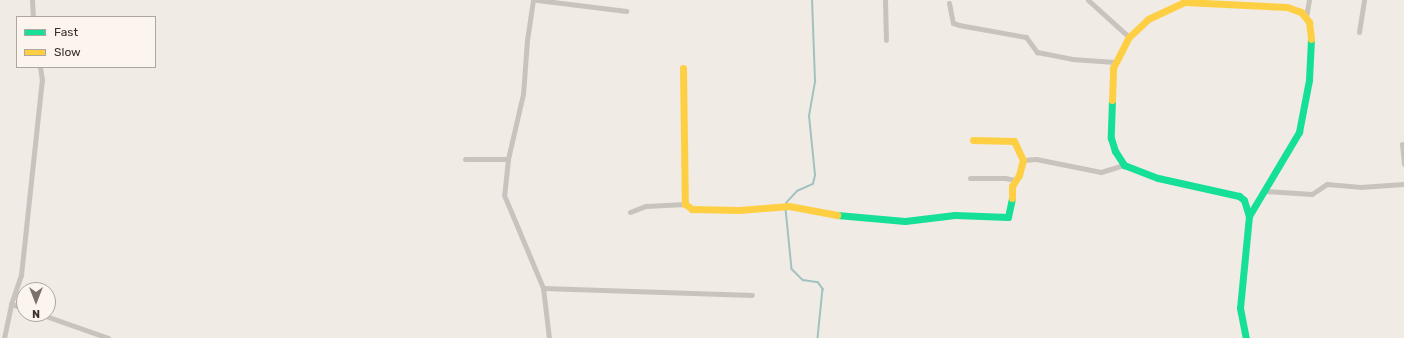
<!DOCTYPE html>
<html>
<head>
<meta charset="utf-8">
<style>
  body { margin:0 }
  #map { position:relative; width:1404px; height:338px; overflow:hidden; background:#f0ebe5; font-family:Rubik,sans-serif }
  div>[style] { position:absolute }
  .stream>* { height:1.5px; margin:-0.75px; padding:0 0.75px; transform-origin:0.75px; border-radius:0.75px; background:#a1c2c1 }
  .street>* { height:5px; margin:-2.5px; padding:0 2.5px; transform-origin:2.5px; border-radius:2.5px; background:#c9c3be }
  .fast>* { height:7px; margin:-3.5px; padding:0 3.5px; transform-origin:3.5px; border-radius:3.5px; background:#16e098 }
  .slow>* { height:7px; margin:-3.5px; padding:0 3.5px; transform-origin:3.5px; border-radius:3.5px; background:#ffcf43 }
  span { translate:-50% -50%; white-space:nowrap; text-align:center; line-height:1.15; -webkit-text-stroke:3.5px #fbf5ee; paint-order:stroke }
  .legend { position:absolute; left:16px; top:16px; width:140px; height:52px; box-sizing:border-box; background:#fbf5ee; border:1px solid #aea6a0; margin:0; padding:5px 7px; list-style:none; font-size:12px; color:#3b302b }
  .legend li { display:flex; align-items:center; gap:8px; height:20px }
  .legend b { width:20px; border:1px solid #aea6a0 }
  .north { position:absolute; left:16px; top:282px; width:40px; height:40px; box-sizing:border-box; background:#fbf5ee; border:1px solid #aea6a0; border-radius:50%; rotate:180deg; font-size:11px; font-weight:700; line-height:16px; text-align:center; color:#3b302b }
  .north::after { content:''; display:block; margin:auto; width:14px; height:18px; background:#7a716c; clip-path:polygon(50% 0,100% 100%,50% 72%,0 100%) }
</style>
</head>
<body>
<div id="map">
  <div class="stream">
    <i style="left:786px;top:203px;width:16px;rotate:-47deg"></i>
    <i style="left:797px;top:191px;width:17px;rotate:-24deg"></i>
    <i style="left:813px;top:184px;width:9px;rotate:-77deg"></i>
    <i style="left:815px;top:175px;width:59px;rotate:-95.8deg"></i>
    <i style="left:809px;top:116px;width:36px;rotate:-80deg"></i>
    <i style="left:815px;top:81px;width:81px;rotate:-92.1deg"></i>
    <i style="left:786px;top:209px;width:60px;rotate:84.3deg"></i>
    <i style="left:792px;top:269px;width:16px;rotate:45deg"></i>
    <i style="left:803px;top:280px;width:15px;rotate:8deg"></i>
    <i style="left:818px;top:282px;width:9px;rotate:54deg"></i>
    <i style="left:823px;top:289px;width:49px;rotate:95.8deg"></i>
  </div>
  <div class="street">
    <i style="left:32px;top:0;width:17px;rotate:87deg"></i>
    <i style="left:533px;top:0;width:40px;rotate:98.5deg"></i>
    <i style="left:527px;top:40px;width:54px;rotate:94.2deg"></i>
    <i style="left:523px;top:94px;width:67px;rotate:103deg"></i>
    <i style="left:508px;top:159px;width:36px;rotate:96deg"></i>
    <i style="left:504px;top:195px;width:101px;rotate:67.2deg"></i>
    <i style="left:543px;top:288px;width:50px;rotate:83.2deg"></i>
    <i style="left:537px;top:0;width:90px;rotate:7deg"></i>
    <i style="left:885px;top:0;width:40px;rotate:88.6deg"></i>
    <i style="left:1088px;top:0;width:55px;rotate:42.1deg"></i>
    <i style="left:949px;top:3px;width:20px;rotate:79deg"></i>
    <i style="left:953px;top:23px;width:6px;rotate:18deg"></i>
    <i style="left:959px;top:25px;width:68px;rotate:10.2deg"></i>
    <i style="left:1026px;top:37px;width:19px;rotate:54deg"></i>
    <i style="left:1037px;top:52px;width:36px;rotate:11deg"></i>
    <i style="left:1072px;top:59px;width:43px;rotate:4deg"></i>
    <i style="left:1306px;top:17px;width:17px;rotate:-80deg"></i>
    <i style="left:1359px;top:32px;width:32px;rotate:-81deg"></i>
    <i style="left:1402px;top:144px;width:20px;rotate:84deg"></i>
    <i style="left:465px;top:159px;width:43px"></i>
    <i style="left:1023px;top:160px;width:13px;rotate:-4deg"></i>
    <i style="left:1036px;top:159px;width:66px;rotate:11.3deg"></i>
    <i style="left:1101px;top:172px;width:24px;rotate:-17deg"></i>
    <i style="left:970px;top:178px;width:35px"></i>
    <i style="left:1005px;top:178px;width:10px;rotate:11deg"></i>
    <i style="left:1264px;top:191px;width:48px;rotate:3.6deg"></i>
    <i style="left:1312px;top:194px;width:18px;rotate:-34deg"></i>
    <i style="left:1327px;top:184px;width:33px;rotate:5deg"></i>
    <i style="left:1360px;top:187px;width:44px;rotate:-3.9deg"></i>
    <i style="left:630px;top:212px;width:17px;rotate:-21deg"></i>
    <i style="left:646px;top:206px;width:39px;rotate:-3deg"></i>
    <i style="left:543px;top:288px;width:209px;rotate:1.9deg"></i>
    <i style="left:11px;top:304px;width:14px;rotate:17deg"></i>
    <i style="left:40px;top:314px;width:72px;rotate:19.4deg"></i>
    <i style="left:4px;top:338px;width:35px;rotate:-78deg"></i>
    <i style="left:11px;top:304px;width:31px;rotate:-71deg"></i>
    <i style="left:21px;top:275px;width:196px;rotate:-83.9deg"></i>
    <i style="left:42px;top:80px;width:13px;rotate:-99deg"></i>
  </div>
  <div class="fast">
    <i style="left:1112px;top:100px;width:38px;rotate:92deg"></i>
    <i style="left:1111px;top:138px;width:14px;rotate:73deg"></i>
    <i style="left:1115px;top:151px;width:17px;rotate:57deg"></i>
    <i style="left:1124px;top:165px;width:36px;rotate:21deg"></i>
    <i style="left:1158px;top:178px;width:83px;rotate:12.5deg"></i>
    <i style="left:1239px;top:196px;width:6px;rotate:39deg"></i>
    <i style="left:1244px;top:200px;width:17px;rotate:73deg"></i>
    <i style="left:1249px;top:216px;width:92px;rotate:95.6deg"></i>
    <i style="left:1240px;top:308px;width:31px;rotate:79deg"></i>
    <i style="left:837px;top:215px;width:68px;rotate:5deg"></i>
    <i style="left:905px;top:221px;width:50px;rotate:-6.8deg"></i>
    <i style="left:955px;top:215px;width:53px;rotate:2.2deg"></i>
    <i style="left:1008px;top:217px;width:19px;rotate:-78deg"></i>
    <i style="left:1249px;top:216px;width:98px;rotate:-59.2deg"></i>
    <i style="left:1299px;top:132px;width:53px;rotate:-79.1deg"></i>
    <i style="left:1309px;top:80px;width:41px;rotate:-87.2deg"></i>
  </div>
  <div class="slow">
    <i style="left:683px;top:68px;width:136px;rotate:89.2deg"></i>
    <i style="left:685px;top:204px;width:9px;rotate:36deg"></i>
    <i style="left:692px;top:209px;width:47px;rotate:1.2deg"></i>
    <i style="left:739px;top:210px;width:50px;rotate:-4.6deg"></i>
    <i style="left:789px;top:206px;width:49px;rotate:10.6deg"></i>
    <i style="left:1112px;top:100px;width:32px;rotate:-88deg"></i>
    <i style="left:1113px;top:68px;width:35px;rotate:-63deg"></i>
    <i style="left:1129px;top:37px;width:26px;rotate:-43deg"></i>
    <i style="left:1148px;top:19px;width:40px;rotate:-25deg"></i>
    <i style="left:1184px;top:2px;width:103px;rotate:2.8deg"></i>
    <i style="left:1287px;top:7px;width:15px;rotate:20deg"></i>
    <i style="left:1301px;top:12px;width:13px;rotate:51deg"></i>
    <i style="left:1309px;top:22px;width:17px;rotate:83deg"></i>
    <i style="left:973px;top:140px;width:41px;rotate:1.4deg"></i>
    <i style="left:1014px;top:141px;width:21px;rotate:65deg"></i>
    <i style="left:1023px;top:160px;width:16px;rotate:105deg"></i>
    <i style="left:1019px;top:175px;width:13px;rotate:122deg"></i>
    <i style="left:1012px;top:186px;width:12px;rotate:90deg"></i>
  </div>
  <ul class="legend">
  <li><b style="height:5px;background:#16e098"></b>Fast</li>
  <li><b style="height:5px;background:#ffcf43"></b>Slow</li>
  </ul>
  <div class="north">N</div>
</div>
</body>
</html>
